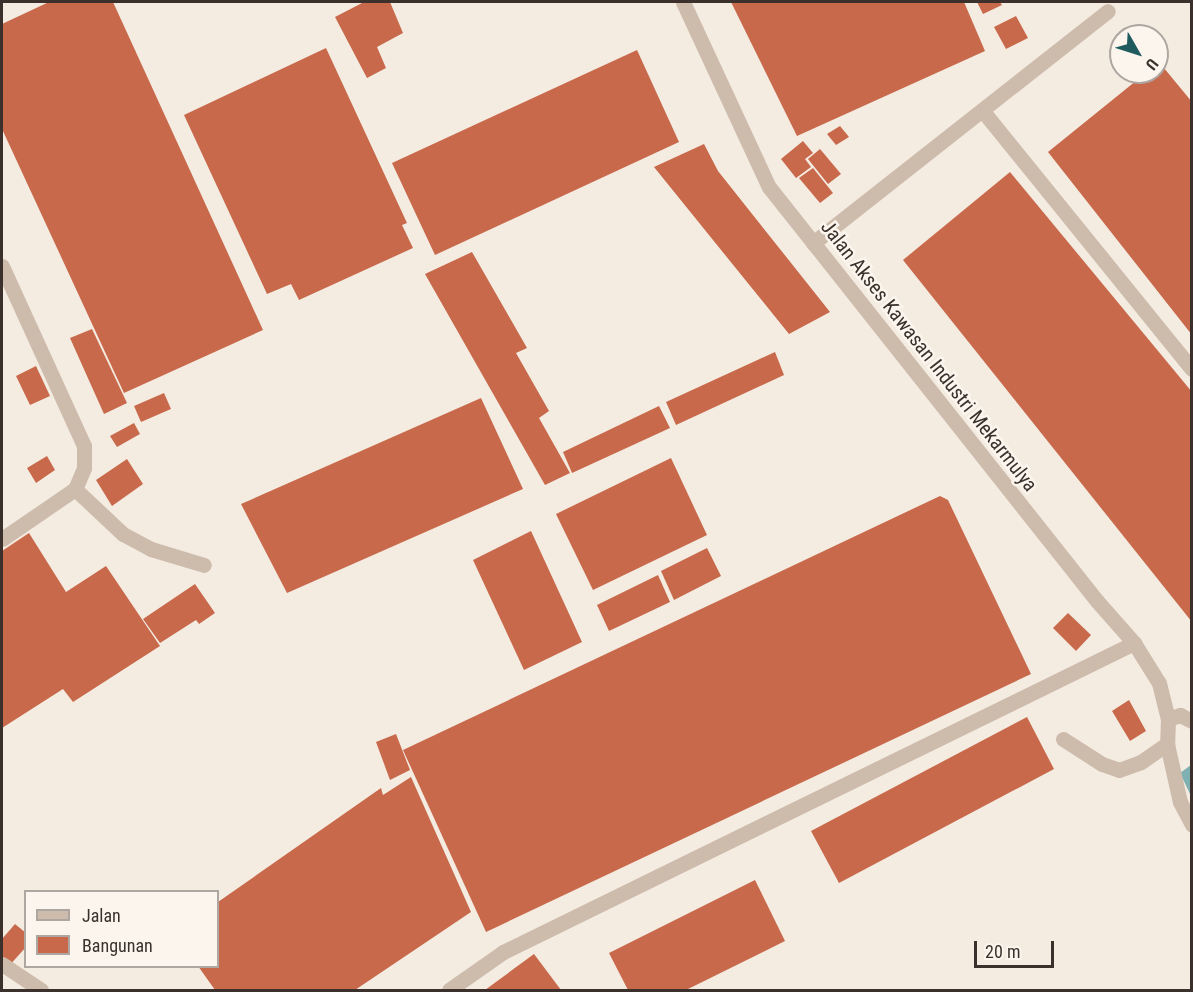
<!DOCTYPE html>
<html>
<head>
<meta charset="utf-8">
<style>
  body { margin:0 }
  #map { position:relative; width:1193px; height:992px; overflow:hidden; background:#f4ebe1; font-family:"Roboto Condensed",sans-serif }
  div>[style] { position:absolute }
  .water>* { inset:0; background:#7fb0b2 }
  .building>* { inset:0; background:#c8694b }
  .minor>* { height:15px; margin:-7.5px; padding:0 7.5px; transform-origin:7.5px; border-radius:7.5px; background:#cdbbac }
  span { translate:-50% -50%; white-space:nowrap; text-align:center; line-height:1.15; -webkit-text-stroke:5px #fbf5ee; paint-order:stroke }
  .street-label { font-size:20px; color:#3b302b }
  .frame { position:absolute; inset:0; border:3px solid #3b302b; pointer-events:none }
  .legend { position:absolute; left:24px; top:890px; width:195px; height:78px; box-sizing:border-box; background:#fbf5ee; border:2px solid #aea6a0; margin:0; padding:8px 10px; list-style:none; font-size:18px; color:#3b302b }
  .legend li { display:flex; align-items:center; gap:12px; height:30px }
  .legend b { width:30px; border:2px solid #aea6a0 }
  .north { position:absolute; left:1109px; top:24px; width:60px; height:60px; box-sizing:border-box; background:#fbf5ee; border:2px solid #aea6a0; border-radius:50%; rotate:129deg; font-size:16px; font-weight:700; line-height:24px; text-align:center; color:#3b302b }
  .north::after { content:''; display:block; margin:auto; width:21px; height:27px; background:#1f5a5e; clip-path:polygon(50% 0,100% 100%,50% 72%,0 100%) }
  .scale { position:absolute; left:974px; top:941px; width:80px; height:27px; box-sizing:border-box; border:3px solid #3b302b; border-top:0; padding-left:8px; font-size:18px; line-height:21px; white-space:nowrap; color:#3b302b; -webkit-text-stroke:4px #fbf5ee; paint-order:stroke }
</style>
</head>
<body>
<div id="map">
  <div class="water">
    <i style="clip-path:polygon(1191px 765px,1191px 796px,1180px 773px)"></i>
  </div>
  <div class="building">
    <i style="clip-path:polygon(49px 2px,113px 2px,263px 330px,124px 393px,2px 129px,2px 24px)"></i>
    <i style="clip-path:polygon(364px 2px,390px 2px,403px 33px,377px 47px,386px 68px,367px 78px,335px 17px)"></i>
    <i style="clip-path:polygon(731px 2px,964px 2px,985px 51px,797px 136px)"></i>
    <i style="clip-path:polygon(977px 2px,1000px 2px,1002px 5px,983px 14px)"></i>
    <i style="clip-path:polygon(1016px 16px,1028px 38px,1006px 49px,994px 27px)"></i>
    <i style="clip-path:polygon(326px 48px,407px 223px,402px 225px,413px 248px,299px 300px,291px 284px,267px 294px,184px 115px)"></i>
    <i style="clip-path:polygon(637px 50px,679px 142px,435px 255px,392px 163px)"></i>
    <i style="clip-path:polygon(1159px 62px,1192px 102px,1192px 335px,1048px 152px,1147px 72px,1157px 72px)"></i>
    <i style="clip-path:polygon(840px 126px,849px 137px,836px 145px,827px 134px)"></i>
    <i style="clip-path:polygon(803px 141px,813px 153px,805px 159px,811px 167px,796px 178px,781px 159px)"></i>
    <i style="clip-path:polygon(704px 144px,718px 171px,830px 312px,789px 334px,654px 167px)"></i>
    <i style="clip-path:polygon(820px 149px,841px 174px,828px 184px,808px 159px)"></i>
    <i style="clip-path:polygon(813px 168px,833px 193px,820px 203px,799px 178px)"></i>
    <i style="clip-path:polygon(1010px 172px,1192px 392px,1192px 622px,903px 260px)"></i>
    <i style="clip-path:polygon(472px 252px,527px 348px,516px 353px,549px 411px,539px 418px,570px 473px,545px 485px,425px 274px)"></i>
    <i style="clip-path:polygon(92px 329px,127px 403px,104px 414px,70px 338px)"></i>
    <i style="clip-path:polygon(775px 352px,784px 375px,676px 425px,666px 402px)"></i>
    <i style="clip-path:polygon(36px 366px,50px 396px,30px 405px,16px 376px)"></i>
    <i style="clip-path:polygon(164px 393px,171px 409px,141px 422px,134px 406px)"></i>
    <i style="clip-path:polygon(481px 398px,523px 489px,287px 593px,241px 504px)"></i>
    <i style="clip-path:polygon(659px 406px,670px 428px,572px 473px,563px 452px)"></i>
    <i style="clip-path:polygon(134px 423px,140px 434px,117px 447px,110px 436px)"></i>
    <i style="clip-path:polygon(47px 456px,55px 470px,36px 483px,27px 468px)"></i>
    <i style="clip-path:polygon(671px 458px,707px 535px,593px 590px,556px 514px)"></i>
    <i style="clip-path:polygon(127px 459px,143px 484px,112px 506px,96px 480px)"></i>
    <i style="clip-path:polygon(940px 496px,948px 500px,1031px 674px,486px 932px,403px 750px)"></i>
    <i style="clip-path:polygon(531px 531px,582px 642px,524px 670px,473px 560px)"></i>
    <i style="clip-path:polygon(29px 533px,66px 592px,106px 566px,160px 646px,73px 702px,63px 689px,2px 728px,2px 551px)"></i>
    <i style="clip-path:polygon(707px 548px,721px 576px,674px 600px,661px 571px)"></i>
    <i style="clip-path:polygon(658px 575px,670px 602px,609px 631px,597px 605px)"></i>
    <i style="clip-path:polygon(195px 584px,215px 613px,199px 624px,196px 620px,160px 643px,143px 619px)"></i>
    <i style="clip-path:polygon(1068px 613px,1091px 635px,1076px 651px,1053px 628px)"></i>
    <i style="clip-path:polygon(1129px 700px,1146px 731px,1130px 741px,1112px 711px)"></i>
    <i style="clip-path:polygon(1027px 717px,1054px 769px,839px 883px,811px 831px)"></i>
    <i style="clip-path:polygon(396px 734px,410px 770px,390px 780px,376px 742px)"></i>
    <i style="clip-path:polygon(411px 777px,471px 912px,355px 990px,215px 990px,198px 966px,218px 966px,218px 902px,381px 788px,383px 795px)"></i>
    <i style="clip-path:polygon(755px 880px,785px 941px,686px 990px,628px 990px,609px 953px)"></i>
    <i style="clip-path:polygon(15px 924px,26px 933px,26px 947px,8px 967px,2px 961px,2px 939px)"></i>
    <i style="clip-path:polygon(534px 954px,561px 990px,485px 990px)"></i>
  </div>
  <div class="minor">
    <i style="left:683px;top:2px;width:204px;rotate:65.1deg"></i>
    <i style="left:769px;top:187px;width:528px;rotate:51.61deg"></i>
    <i style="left:1097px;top:601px;width:56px;rotate:48.6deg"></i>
    <i style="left:1134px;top:643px;width:47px;rotate:58deg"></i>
    <i style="left:1159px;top:683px;width:37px;rotate:76deg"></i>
    <i style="left:1168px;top:719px;width:25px;rotate:92deg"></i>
    <i style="left:1167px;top:744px;width:59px;rotate:77.4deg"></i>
    <i style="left:1180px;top:802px;width:26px;rotate:62deg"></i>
    <i style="left:982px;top:110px;width:333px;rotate:51deg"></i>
    <i style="left:813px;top:243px;width:375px;rotate:-38.2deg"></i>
    <i style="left:2px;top:266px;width:198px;rotate:65.5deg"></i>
    <i style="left:84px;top:446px;width:22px;rotate:90deg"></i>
    <i style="left:84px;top:468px;width:23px;rotate:113deg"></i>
    <i style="left:75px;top:489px;width:88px;rotate:145.6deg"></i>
    <i style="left:75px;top:489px;width:66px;rotate:43.2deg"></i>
    <i style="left:123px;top:534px;width:32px;rotate:28deg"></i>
    <i style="left:151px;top:549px;width:55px;rotate:16.8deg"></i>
    <i style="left:1168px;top:719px;width:13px;rotate:-18deg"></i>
    <i style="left:1180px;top:715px;width:13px;rotate:27deg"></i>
    <i style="left:1063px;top:739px;width:46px;rotate:32.7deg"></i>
    <i style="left:1102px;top:764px;width:18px;rotate:19deg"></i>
    <i style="left:1119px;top:770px;width:23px;rotate:-20deg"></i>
    <i style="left:1141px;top:762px;width:32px;rotate:-35deg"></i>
    <i style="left:2px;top:964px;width:47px;rotate:33.7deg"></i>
    <i style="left:449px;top:990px;width:66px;rotate:-35.1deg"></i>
    <i style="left:503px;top:952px;width:703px;rotate:-26.09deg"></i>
  </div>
  <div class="street-label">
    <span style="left:929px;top:356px;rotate:52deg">Jalan Akses Kawasan Industri Mekarmulya</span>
  </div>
  <div class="frame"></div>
  <ul class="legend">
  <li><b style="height:8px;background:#cdbbac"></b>Jalan</li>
  <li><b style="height:16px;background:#c8694b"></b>Bangunan</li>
  </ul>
  <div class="north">U</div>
  <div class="scale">20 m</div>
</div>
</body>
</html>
